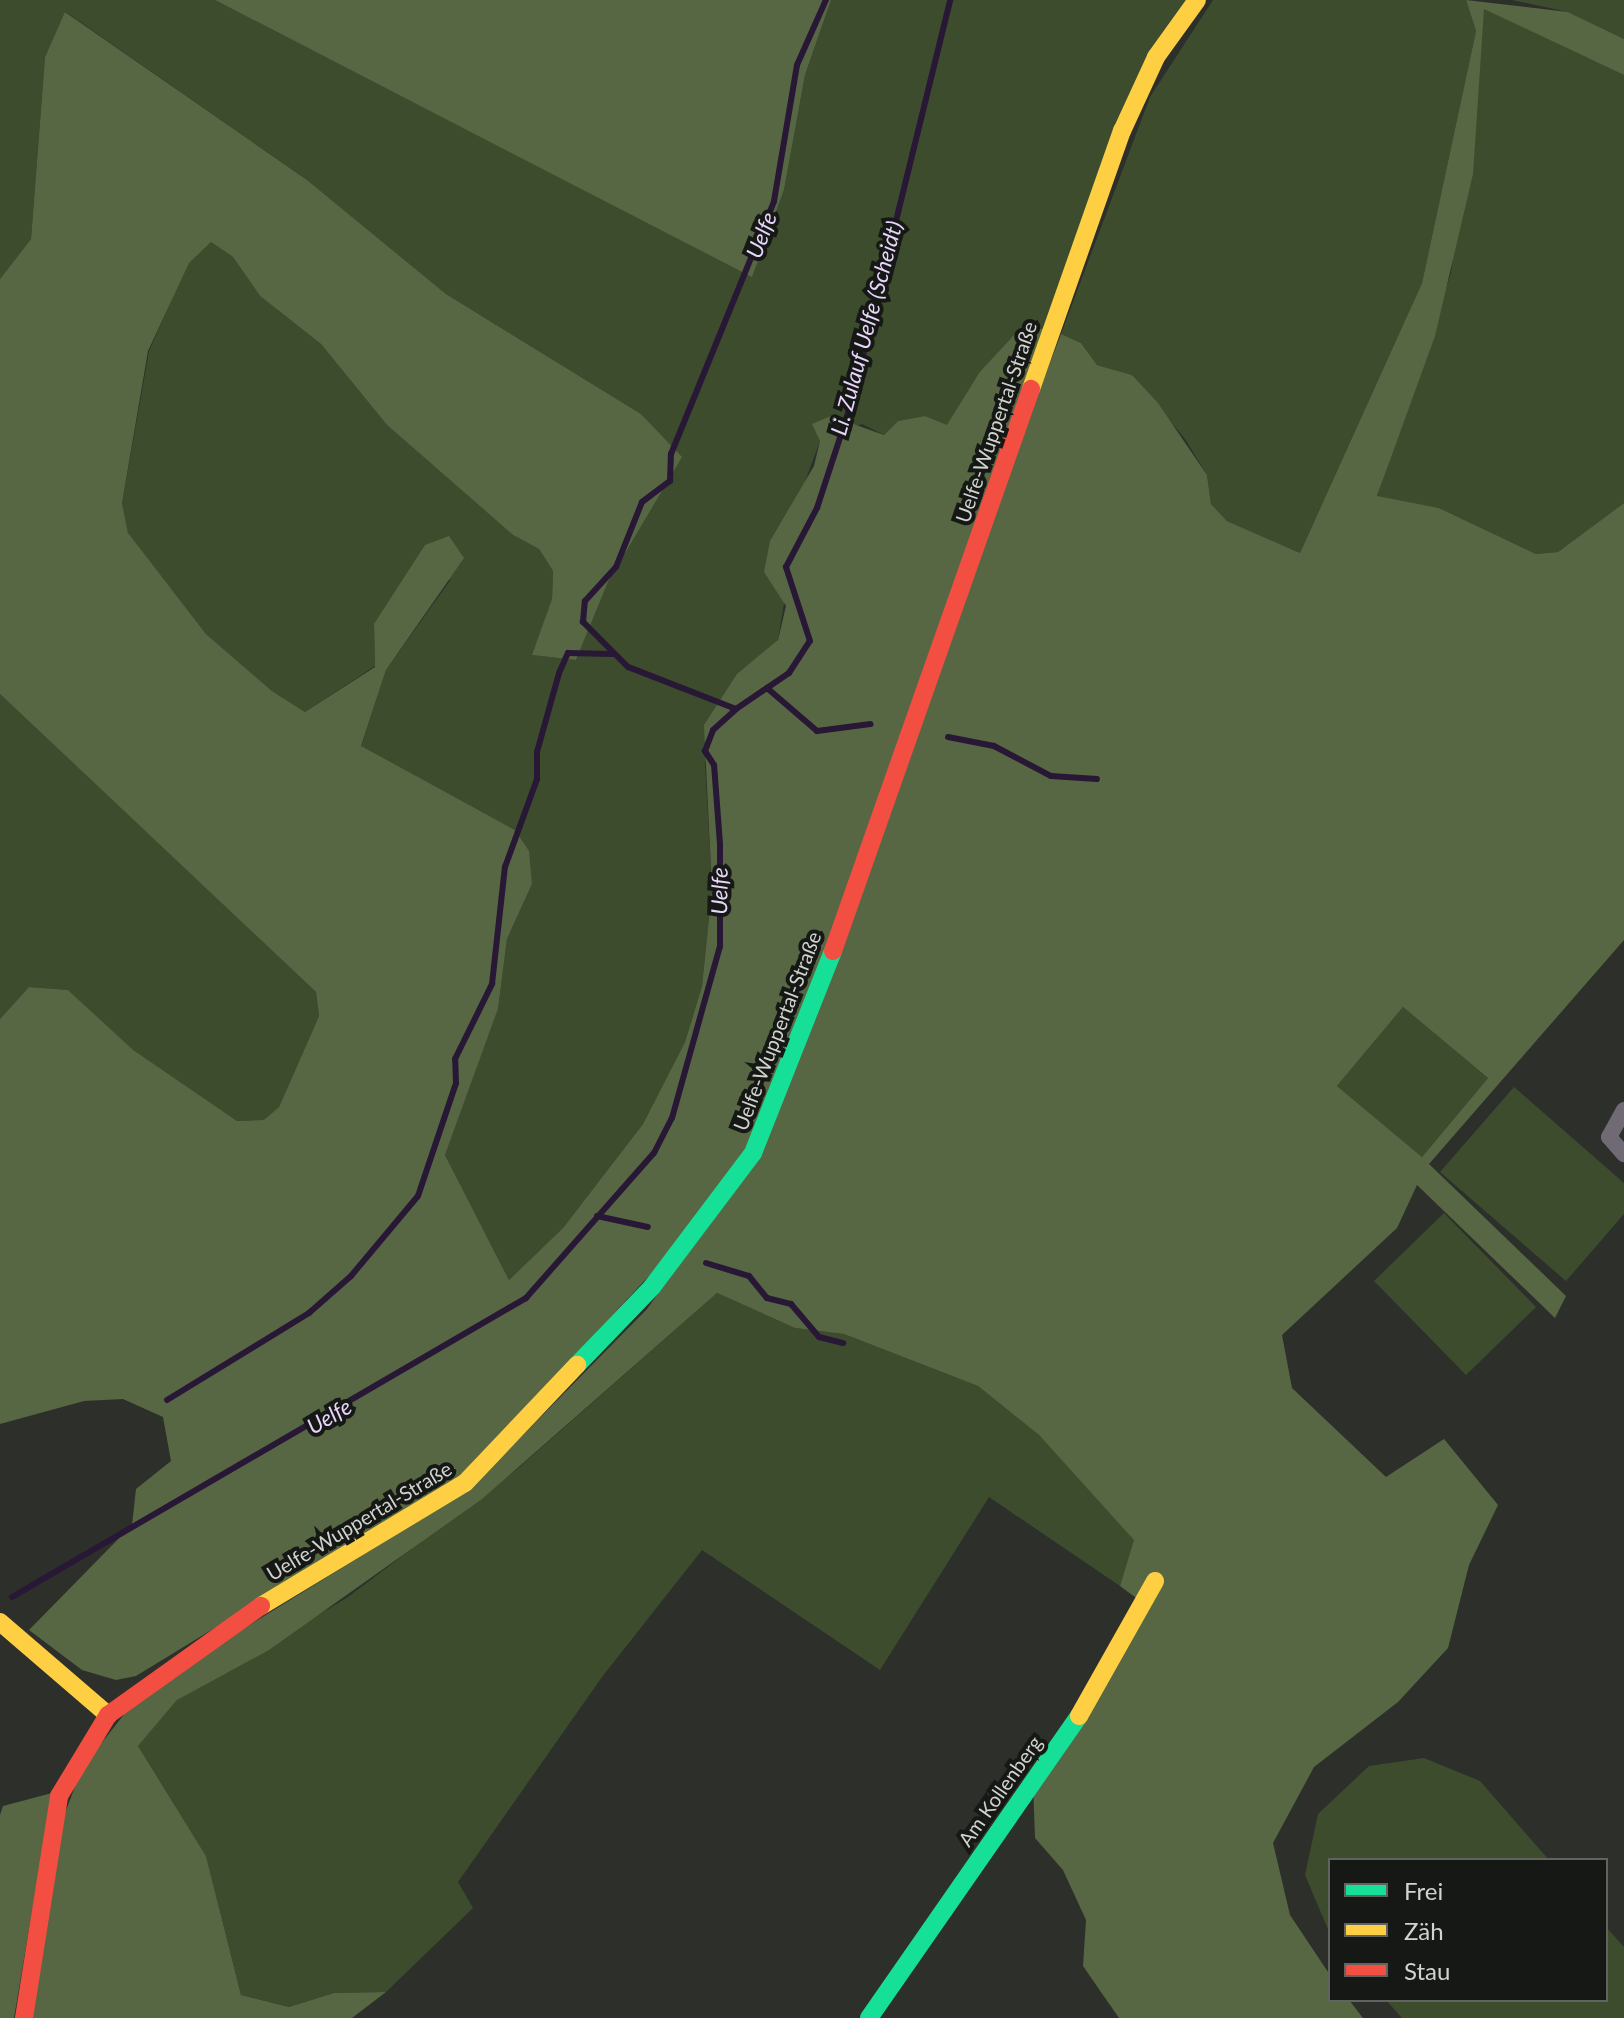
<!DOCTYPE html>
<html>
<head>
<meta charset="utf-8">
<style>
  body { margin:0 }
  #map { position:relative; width:1624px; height:2018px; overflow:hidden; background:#2d2f2b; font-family:Lato,sans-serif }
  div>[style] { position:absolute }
  .green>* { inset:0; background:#3d4c2d }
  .forest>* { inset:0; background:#576743 }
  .stream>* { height:6px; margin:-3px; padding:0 3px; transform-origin:3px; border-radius:3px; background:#281836 }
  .street>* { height:16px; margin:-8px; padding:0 8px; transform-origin:8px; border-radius:8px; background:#706a75 }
  .fast>* { height:18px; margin:-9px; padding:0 9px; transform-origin:9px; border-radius:9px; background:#16e098 }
  .slow>* { height:18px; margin:-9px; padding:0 9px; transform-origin:9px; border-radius:9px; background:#ffcf43 }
  .jam>* { height:18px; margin:-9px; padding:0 9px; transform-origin:9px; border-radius:9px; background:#f24e42 }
  span { translate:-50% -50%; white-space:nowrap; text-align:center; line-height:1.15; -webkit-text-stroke:8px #161815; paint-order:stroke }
  .street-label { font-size:20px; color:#d1d3cf }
  .water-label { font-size:22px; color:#e8d5fc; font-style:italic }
  .legend { position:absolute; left:1328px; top:1858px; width:280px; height:144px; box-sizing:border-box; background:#161815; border:2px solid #61635f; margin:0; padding:10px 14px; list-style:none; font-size:24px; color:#d1d3cf }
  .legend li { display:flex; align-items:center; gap:16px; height:40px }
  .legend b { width:40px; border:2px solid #61635f }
</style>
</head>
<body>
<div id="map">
  <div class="green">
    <i style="clip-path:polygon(0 0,215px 0,752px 276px,784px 190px,805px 75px,831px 0,1189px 0,1045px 328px,979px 373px,947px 426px,925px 416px,898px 421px,884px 435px,862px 424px,820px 441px,803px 487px,778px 640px,705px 762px,712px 889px,702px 986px,685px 1042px,643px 1124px,563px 1228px,509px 1280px,445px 1155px,498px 1009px,507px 939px,532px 884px,515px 830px,361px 747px,386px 670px,451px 579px,374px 624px,375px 666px,305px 712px,272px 691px,206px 634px,128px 534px,122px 503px,149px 351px,188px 263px,211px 242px,233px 257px,260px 296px,321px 344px,387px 425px,513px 535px,539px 549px,553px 571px,552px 599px,533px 655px,576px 660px,608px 582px,681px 457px,641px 414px,446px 294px,307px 180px,66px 12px,45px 57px,31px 239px,0 279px)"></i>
    <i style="clip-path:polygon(1213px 0,1466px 0,1476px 31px,1422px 283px,1300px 553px,1227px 521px,1211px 504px,1207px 475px,1185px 439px,1132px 375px,1097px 365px,1081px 343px,1061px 334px,1150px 97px)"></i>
    <i style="clip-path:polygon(1512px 0,1624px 0,1624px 39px,1568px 12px)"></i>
    <i style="clip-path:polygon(1484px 8px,1624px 75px,1624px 503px,1558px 552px,1536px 554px,1439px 508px,1377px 497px,1451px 273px)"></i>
    <i style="clip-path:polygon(0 694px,316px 992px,319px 1016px,279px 1107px,265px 1120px,237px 1121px,133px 1051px,68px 990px,29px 987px,0 1019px)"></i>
    <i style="clip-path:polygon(1403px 1007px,1488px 1078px,1422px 1157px,1337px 1086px)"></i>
    <i style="clip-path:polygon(1514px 1087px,1624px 1183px,1624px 1214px,1566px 1281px,1440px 1172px)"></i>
    <i style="clip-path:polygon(1444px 1213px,1536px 1307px,1466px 1375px,1374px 1281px)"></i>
    <i style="clip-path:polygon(717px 1293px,795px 1328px,844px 1334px,978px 1386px,1039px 1435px,1135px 1540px,1120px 1586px,989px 1497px,880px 1670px,702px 1550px,602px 1677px,458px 1882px,473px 1908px,386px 1992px,334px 1993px,289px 2007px,241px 1995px,206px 1856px,138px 1746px,177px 1700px,348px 1597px,516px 1470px)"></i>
    <i style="clip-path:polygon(1424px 1758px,1480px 1781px,1549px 1860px,1330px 1860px,1330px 1934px,1305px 1875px,1318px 1814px,1369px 1766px)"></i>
    <i style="clip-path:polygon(1606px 1927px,1624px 1947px,1624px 2018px,1402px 2018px,1386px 2000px,1606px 2000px)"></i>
  </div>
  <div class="forest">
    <i style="clip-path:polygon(215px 0,831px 0,805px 75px,784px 190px,752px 277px)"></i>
    <i style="clip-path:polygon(evenodd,1466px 0,1568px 12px,1624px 39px,1624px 75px,1484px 9px,1473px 174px,1435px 336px,1377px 496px,1439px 508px,1536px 554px,1558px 552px,1624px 503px,1624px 940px,1429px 1164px,1566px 1296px,1555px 1318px,1417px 1185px,1397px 1228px,1282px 1335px,1292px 1388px,1386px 1477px,1444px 1439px,1498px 1505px,1469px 1565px,1448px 1648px,1398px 1702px,1314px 1767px,1273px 1843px,1290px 1915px,1330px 1975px,1330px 2000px,1349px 2000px,1363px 2018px,1119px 2018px,1083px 1966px,1086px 1920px,1063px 1870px,1035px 1838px,1033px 1782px,1143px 1603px,1120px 1586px,1134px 1540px,1039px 1435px,978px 1386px,844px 1334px,795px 1328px,717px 1293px,482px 1499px,269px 1650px,177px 1700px,138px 1746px,206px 1856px,241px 1995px,289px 2007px,334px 1993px,386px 1992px,352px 2018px,32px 2018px,62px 1821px,82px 1768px,129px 1708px,165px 1677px,470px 1489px,647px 1309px,732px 1191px,1061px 334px,1081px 343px,1097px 365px,1132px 375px,1158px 403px,1207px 475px,1211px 504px,1227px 521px,1300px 553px,1422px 283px,1476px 31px,1466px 0,1403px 1007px,1488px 1078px,1422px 1157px,1337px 1086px,1403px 1007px)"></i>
    <i style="clip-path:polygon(65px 12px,307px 180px,446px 294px,641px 414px,682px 457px,608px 582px,576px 660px,532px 655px,552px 599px,553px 571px,539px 549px,513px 535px,387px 425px,321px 344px,260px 296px,233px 257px,211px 242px,189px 263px,148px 351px,122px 503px,128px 533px,206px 634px,272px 691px,305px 712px,375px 667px,374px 624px,425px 545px,449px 536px,464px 558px,386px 670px,361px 746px,515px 830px,529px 851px,532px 884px,507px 939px,498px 1009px,445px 1155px,509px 1280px,563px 1228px,643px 1124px,685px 1042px,702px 986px,712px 889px,704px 725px,737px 674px,778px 640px,786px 606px,764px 572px,770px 541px,814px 466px,820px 441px,812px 424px,831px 416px,884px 435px,898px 421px,925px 416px,947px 425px,979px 373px,1015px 334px,1045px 328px,782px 1074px,738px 1163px,692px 1230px,459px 1479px,136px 1676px,116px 1680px,82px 1670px,29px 1630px,132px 1525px,136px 1489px,171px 1461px,163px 1417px,123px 1399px,84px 1401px,0 1424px,0 1019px,29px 987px,68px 990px,133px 1050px,237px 1121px,264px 1120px,279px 1107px,319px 1016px,316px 992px,0 694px,0 279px,31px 239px,45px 57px)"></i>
    <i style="clip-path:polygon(52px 1793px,14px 2018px,0 2018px,0 1815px,3px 1806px)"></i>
  </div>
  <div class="stream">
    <i style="left:767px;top:688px;width:66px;rotate:40.7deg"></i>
    <i style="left:817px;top:731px;width:54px;rotate:-7.4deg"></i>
    <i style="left:736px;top:709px;width:64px;rotate:-34.2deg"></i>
    <i style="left:789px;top:673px;width:38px;rotate:-57deg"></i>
    <i style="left:810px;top:641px;width:78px;rotate:-108deg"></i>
    <i style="left:786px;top:567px;width:67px;rotate:-62.3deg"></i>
    <i style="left:817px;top:508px;width:109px;rotate:-71.9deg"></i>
    <i style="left:851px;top:404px;width:416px;rotate:-76.2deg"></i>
    <i style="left:948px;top:737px;width:47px;rotate:11.1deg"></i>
    <i style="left:994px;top:746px;width:64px;rotate:27.8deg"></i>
    <i style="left:1051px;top:776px;width:46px;rotate:3.7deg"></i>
    <i style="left:597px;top:1216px;width:52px;rotate:12.2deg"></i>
    <i style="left:706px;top:1263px;width:45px;rotate:16.8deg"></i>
    <i style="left:749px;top:1276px;width:28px;rotate:51deg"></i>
    <i style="left:767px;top:1298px;width:25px;rotate:14deg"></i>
    <i style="left:791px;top:1304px;width:43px;rotate:49.7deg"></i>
    <i style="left:819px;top:1337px;width:25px;rotate:14deg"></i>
    <i style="left:167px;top:1400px;width:167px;rotate:-31.5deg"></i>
    <i style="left:309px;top:1313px;width:56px;rotate:-41.4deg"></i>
    <i style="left:351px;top:1276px;width:104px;rotate:-50.1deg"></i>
    <i style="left:418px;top:1196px;width:119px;rotate:-71.4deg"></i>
    <i style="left:456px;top:1083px;width:24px;rotate:-92deg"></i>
    <i style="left:455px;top:1059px;width:84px;rotate:-63.7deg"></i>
    <i style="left:492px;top:984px;width:118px;rotate:-83.7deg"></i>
    <i style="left:505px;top:867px;width:94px;rotate:-70deg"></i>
    <i style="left:537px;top:779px;width:27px;rotate:-90deg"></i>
    <i style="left:537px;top:752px;width:82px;rotate:-74.4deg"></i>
    <i style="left:559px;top:673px;width:22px;rotate:-66deg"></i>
    <i style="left:568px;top:653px;width:44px;rotate:1.3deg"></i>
    <i style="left:12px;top:1597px;width:595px;rotate:-30.19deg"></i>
    <i style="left:526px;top:1298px;width:193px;rotate:-48.6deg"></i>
    <i style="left:654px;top:1153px;width:39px;rotate:-63deg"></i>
    <i style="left:672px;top:1118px;width:179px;rotate:-74.4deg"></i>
    <i style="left:720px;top:946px;width:102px;rotate:-90deg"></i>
    <i style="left:720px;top:844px;width:79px;rotate:-94.3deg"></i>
    <i style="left:714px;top:765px;width:17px;rotate:-123deg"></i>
    <i style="left:705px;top:751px;width:22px;rotate:-69deg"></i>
    <i style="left:713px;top:730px;width:31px;rotate:-42deg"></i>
    <i style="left:736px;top:709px;width:116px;rotate:-158.7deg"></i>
    <i style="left:628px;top:667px;width:64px;rotate:-135deg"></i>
    <i style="left:583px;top:622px;width:21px;rotate:-85deg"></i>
    <i style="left:585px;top:601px;width:46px;rotate:-47.6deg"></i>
    <i style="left:616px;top:567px;width:70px;rotate:-68.2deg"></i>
    <i style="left:642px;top:502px;width:35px;rotate:-37deg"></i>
    <i style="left:670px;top:481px;width:27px;rotate:-88deg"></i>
    <i style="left:671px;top:454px;width:273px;rotate:-67.8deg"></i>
    <i style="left:774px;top:201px;width:138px;rotate:-80.4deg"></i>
    <i style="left:797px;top:65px;width:71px;rotate:-66deg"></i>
  </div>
  <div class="street">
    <i style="left:1624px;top:1110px;width:31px;rotate:119deg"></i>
    <i style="left:1609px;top:1137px;width:23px;rotate:49deg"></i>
  </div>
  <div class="fast">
    <i style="left:577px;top:1365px;width:108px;rotate:-46.1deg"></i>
    <i style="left:652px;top:1287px;width:168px;rotate:-53deg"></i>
    <i style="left:753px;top:1153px;width:217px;rotate:-68.4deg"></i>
    <i style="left:869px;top:2018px;width:368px;rotate:-55.2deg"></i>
  </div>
  <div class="slow">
    <i style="left:1031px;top:389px;width:274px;rotate:-70.6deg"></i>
    <i style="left:1122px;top:131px;width:81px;rotate:-65.3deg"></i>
    <i style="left:1156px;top:57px;width:70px;rotate:-54.3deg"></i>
    <i style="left:261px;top:1606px;width:238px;rotate:-31.1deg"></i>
    <i style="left:465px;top:1483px;width:163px;rotate:-46.5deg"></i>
    <i style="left:0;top:1622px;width:143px;rotate:40.7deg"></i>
    <i style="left:1079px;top:1716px;width:155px;rotate:-60.6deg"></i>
  </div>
  <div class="jam">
    <i style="left:833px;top:951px;width:596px;rotate:-70.59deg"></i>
    <i style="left:24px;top:2018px;width:225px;rotate:-81deg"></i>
    <i style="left:59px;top:1796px;width:95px;rotate:-58.8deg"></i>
    <i style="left:108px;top:1715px;width:188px;rotate:-35.5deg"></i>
  </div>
  <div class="street-label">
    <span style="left:996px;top:422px;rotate:-71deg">Uelfe-Wuppertal-Straße</span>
    <span style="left:777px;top:1031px;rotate:-69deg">Uelfe-Wuppertal-Straße</span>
    <span style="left:359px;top:1521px;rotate:-31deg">Uelfe-Wuppertal-Straße</span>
    <span style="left:1000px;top:1791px;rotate:-55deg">Am Kollenberg</span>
  </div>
  <div class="water-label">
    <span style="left:761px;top:235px;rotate:-69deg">Uelfe</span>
    <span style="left:866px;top:328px;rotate:-75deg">Li. Zulauf Uelfe (Scheidt)</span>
    <span style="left:719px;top:891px;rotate:-89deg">Uelfe</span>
    <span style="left:329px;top:1416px;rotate:-31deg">Uelfe</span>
  </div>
  <ul class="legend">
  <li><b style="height:10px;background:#16e098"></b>Frei</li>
  <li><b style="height:10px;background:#ffcf43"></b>Zäh</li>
  <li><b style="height:10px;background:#f24e42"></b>Stau</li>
  </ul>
</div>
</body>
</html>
